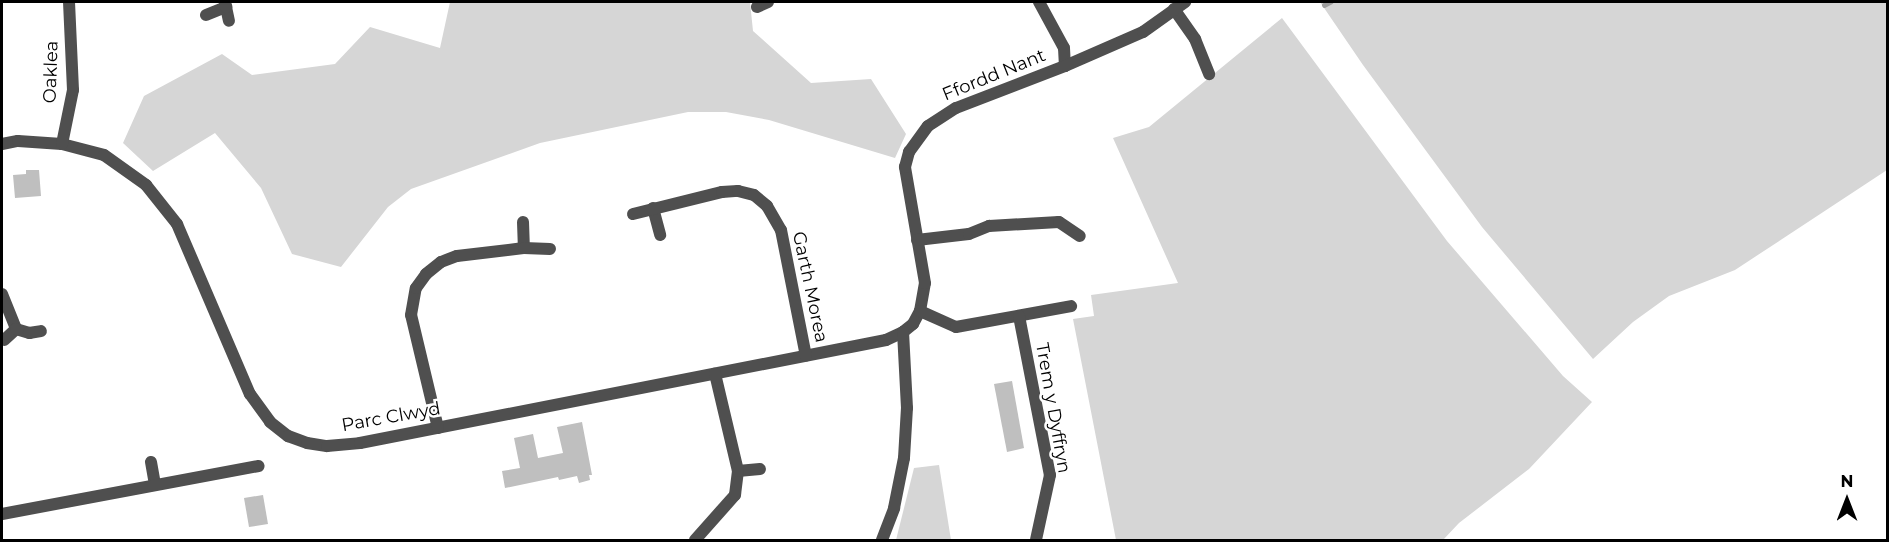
<!DOCTYPE html>
<html>
<head>
<meta charset="utf-8">
<style>
  body { margin:0 }
  #map { position:relative; width:1889px; height:542px; overflow:hidden; background:#fff; font-family:Montserrat,sans-serif }
  div>[style] { position:absolute }
  .green>* { inset:0; background:#d6d6d6 }
  .stream>* { height:4.5px; margin:-2.25px; padding:0 2.25px; transform-origin:2.25px; border-radius:2.25px; background:#9d9d9d }
  .building>* { inset:0; background:#bfbfbf }
  .minor>* { height:12px; margin:-6px; padding:0 6px; transform-origin:6px; border-radius:6px; background:#4f4f4f }
  span { translate:-50% -50%; white-space:nowrap; text-align:center; line-height:1.15; -webkit-text-stroke:5px #fff; paint-order:stroke }
  .street-label { font-size:18px; color:#000 }
  .frame { position:absolute; inset:0; border:3px solid #000; pointer-events:none }
  .north { position:absolute; left:1817px; top:470px; width:60px; height:60px; -webkit-text-stroke:4px #fff; paint-order:stroke; rotate:0deg; font-size:16px; font-weight:700; line-height:24px; text-align:center; color:#000 }
  .north::after { content:''; display:block; margin:auto; width:21px; height:27px; background:#000; clip-path:polygon(50% 0,100% 100%,50% 72%,0 100%) }
</style>
</head>
<body>
<div id="map">
  <div class="green">
    <i style="clip-path:polygon(450px 2px,750px 2px,753px 31px,811px 83px,871px 79px,906px 134px,895px 158px,769px 120px,726px 112px,688px 112px,540px 143px,411px 189px,388px 207px,341px 267px,292px 254px,261px 188px,215px 133px,153px 171px,123px 143px,144px 96px,222px 54px,252px 75px,335px 64px,370px 27px,440px 48px)"></i>
    <i style="clip-path:polygon(1320px 2px,1887px 2px,1887px 170px,1735px 270px,1669px 296px,1633px 322px,1593px 359px,1482px 227px,1363px 65px)"></i>
    <i style="clip-path:polygon(1282px 18px,1447px 241px,1563px 376px,1592px 402px,1529px 469px,1459px 523px,1443px 540px,1116px 540px,1073px 319px,1094px 316px,1091px 295px,1178px 283px,1113px 138px,1149px 127px)"></i>
    <i style="clip-path:polygon(939px 465px,951px 540px,896px 540px,914px 468px)"></i>
  </div>
  <div class="stream">
    <i style="left:1324px;top:5px;width:7px;rotate:-27deg"></i>
  </div>
  <div class="building">
    <i style="clip-path:polygon(26px 170px,39px 170px,41px 196px,15px 198px,13px 175px,26px 174px)"></i>
    <i style="clip-path:polygon(1012px 381px,1024px 448px,1007px 452px,994px 384px)"></i>
    <i style="clip-path:polygon(582px 422px,592px 475px,589px 475px,590px 480px,579px 483px,577px 476px,559px 480px,558px 477px,505px 488px,502px 471px,520px 468px,514px 438px,533px 434px,538px 458px,563px 453px,557px 427px)"></i>
    <i style="clip-path:polygon(263px 495px,268px 524px,249px 527px,244px 498px)"></i>
  </div>
  <div class="minor">
    <i style="left:1039px;top:2px;width:52px;rotate:61.5deg"></i>
    <i style="left:1064px;top:48px;width:18px;rotate:87deg"></i>
    <i style="left:226px;top:7px;width:14px;rotate:78deg"></i>
    <i style="left:757px;top:7px;width:12px;rotate:-24deg"></i>
    <i style="left:1174px;top:9px;width:37px;rotate:55deg"></i>
    <i style="left:1195px;top:39px;width:38px;rotate:68deg"></i>
    <i style="left:206px;top:15px;width:22px;rotate:-22deg"></i>
    <i style="left:226px;top:7px;width:5px;rotate:-101deg"></i>
    <i style="left:2px;top:144px;width:16px;rotate:-11deg"></i>
    <i style="left:18px;top:141px;width:44px;rotate:3.9deg"></i>
    <i style="left:62px;top:144px;width:43px;rotate:14.7deg"></i>
    <i style="left:104px;top:155px;width:52px;rotate:35.5deg"></i>
    <i style="left:146px;top:185px;width:50px;rotate:51.5deg"></i>
    <i style="left:177px;top:224px;width:185px;rotate:66.8deg"></i>
    <i style="left:250px;top:394px;width:34px;rotate:54deg"></i>
    <i style="left:270px;top:422px;width:23px;rotate:38deg"></i>
    <i style="left:288px;top:436px;width:20px;rotate:20deg"></i>
    <i style="left:307px;top:443px;width:20px;rotate:9deg"></i>
    <i style="left:327px;top:446px;width:33px;rotate:-5deg"></i>
    <i style="left:360px;top:443px;width:536px;rotate:-11.08deg"></i>
    <i style="left:886px;top:340px;width:19px;rotate:-25deg"></i>
    <i style="left:903px;top:332px;width:13px;rotate:-39deg"></i>
    <i style="left:913px;top:324px;width:15px;rotate:-62deg"></i>
    <i style="left:920px;top:311px;width:28px;rotate:-80deg"></i>
    <i style="left:925px;top:283px;width:118px;rotate:-99.8deg"></i>
    <i style="left:905px;top:167px;width:16px;rotate:-75deg"></i>
    <i style="left:909px;top:152px;width:32px;rotate:-54deg"></i>
    <i style="left:928px;top:126px;width:33px;rotate:-33deg"></i>
    <i style="left:956px;top:108px;width:117px;rotate:-21.1deg"></i>
    <i style="left:1065px;top:66px;width:85px;rotate:-23.6deg"></i>
    <i style="left:1143px;top:32px;width:52px;rotate:-35.5deg"></i>
    <i style="left:62px;top:144px;width:55px;rotate:-78.5deg"></i>
    <i style="left:73px;top:90px;width:88px;rotate:-92.6deg"></i>
    <i style="left:653px;top:208px;width:28px;rotate:75deg"></i>
    <i style="left:633px;top:214px;width:92px;rotate:-13.9deg"></i>
    <i style="left:722px;top:192px;width:16px;rotate:-4deg"></i>
    <i style="left:738px;top:191px;width:16px;rotate:14deg"></i>
    <i style="left:754px;top:195px;width:17px;rotate:40deg"></i>
    <i style="left:767px;top:206px;width:28px;rotate:60deg"></i>
    <i style="left:781px;top:230px;width:128px;rotate:78.8deg"></i>
    <i style="left:523px;top:222px;width:26px;rotate:88deg"></i>
    <i style="left:917px;top:240px;width:52px;rotate:-6.6deg"></i>
    <i style="left:969px;top:234px;width:22px;rotate:-22deg"></i>
    <i style="left:989px;top:226px;width:70px;rotate:-3.3deg"></i>
    <i style="left:1059px;top:222px;width:25px;rotate:34deg"></i>
    <i style="left:2px;top:294px;width:38px;rotate:68deg"></i>
    <i style="left:16px;top:329px;width:16px;rotate:137deg"></i>
    <i style="left:920px;top:311px;width:39px;rotate:24deg"></i>
    <i style="left:956px;top:327px;width:117px;rotate:-10.3deg"></i>
    <i style="left:1019px;top:316px;width:162px;rotate:79deg"></i>
    <i style="left:1050px;top:475px;width:66px;rotate:102.2deg"></i>
    <i style="left:16px;top:329px;width:14px;rotate:17deg"></i>
    <i style="left:29px;top:333px;width:12px;rotate:-9deg"></i>
    <i style="left:438px;top:428px;width:116px;rotate:-103.4deg"></i>
    <i style="left:411px;top:315px;width:27px;rotate:-80deg"></i>
    <i style="left:416px;top:288px;width:17px;rotate:-54deg"></i>
    <i style="left:426px;top:274px;width:19px;rotate:-39deg"></i>
    <i style="left:441px;top:262px;width:17px;rotate:-21deg"></i>
    <i style="left:457px;top:256px;width:67px;rotate:-6.8deg"></i>
    <i style="left:524px;top:248px;width:26px;rotate:2deg"></i>
    <i style="left:151px;top:462px;width:22px;rotate:80deg"></i>
    <i style="left:738px;top:471px;width:22px;rotate:-5deg"></i>
    <i style="left:2px;top:514px;width:261px;rotate:-10.6deg"></i>
    <i style="left:695px;top:540px;width:60px;rotate:-48.4deg"></i>
    <i style="left:735px;top:495px;width:24px;rotate:-83deg"></i>
    <i style="left:738px;top:471px;width:100px;rotate:-103.3deg"></i>
    <i style="left:882px;top:540px;width:34px;rotate:-69deg"></i>
    <i style="left:894px;top:508px;width:51px;rotate:-78.7deg"></i>
    <i style="left:904px;top:458px;width:50px;rotate:-86.6deg"></i>
    <i style="left:907px;top:408px;width:76px;rotate:-93deg"></i>
  </div>
  <div class="street-label">
    <span style="left:51px;top:72px;rotate:-88deg">Oaklea</span>
    <span style="left:994px;top:75px;rotate:-22deg">Ffordd Nant</span>
    <span style="left:810px;top:287px;rotate:78deg">Garth Morea</span>
    <span style="left:1053px;top:408px;rotate:80deg">Trem y Dyffryn</span>
    <span style="left:391px;top:417px;rotate:-10deg">Parc Clwyd</span>
  </div>
  <div class="frame"></div>
  <div class="north">N</div>
</div>
</body>
</html>
